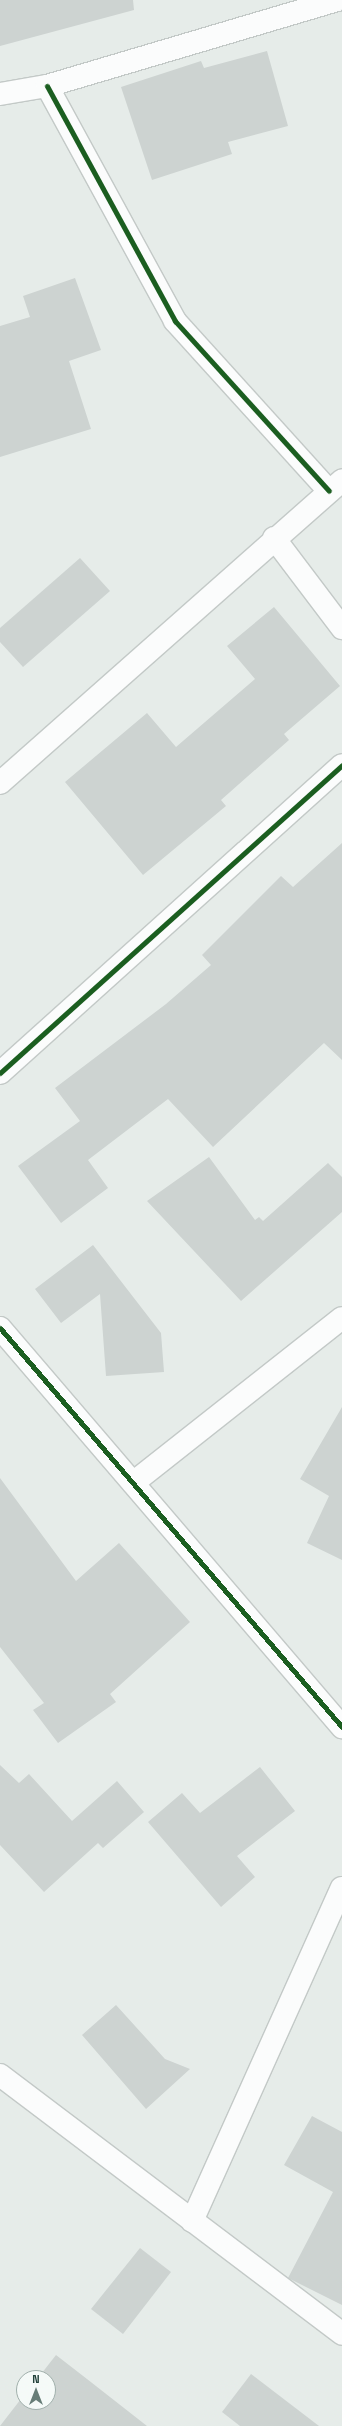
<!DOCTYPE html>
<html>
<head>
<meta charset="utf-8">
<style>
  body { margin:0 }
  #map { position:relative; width:342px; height:2426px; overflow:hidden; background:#e6ece9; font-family:"Space Grotesk",sans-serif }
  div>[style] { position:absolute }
  .building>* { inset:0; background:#cdd3d1 }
  .roads { filter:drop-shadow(1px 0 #c3c9c7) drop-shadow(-1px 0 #c3c9c7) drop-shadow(0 1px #c3c9c7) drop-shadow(0 -1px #c3c9c7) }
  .minor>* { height:22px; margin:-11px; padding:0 11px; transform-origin:11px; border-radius:11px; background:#fbfcfc }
  .cycleway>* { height:5px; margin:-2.5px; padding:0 2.5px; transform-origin:2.5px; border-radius:2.5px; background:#1b5e20 }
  span { translate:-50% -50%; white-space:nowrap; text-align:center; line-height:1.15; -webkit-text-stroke:4px #f5faf8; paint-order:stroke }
  .north { position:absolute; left:16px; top:2370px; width:40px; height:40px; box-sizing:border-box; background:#f5faf8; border:1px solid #a1b0ac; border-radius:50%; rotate:0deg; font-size:11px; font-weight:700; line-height:16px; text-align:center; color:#22413a }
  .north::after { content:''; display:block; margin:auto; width:14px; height:18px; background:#677d77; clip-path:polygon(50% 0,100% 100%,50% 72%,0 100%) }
</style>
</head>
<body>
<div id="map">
  <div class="building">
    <i style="clip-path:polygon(0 0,133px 0,134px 10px,0 46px)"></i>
    <i style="clip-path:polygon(267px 51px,288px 126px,228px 142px,232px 154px,152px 180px,121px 87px,201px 61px,204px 68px)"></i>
    <i style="clip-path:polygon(75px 278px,101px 350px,69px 361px,91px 429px,0 457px,0 326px,30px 317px,23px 296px)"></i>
    <i style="clip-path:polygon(80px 558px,110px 591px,23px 667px,0 642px,0 628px)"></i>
    <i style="clip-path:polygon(274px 607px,340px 686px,284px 734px,289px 740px,221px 800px,226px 806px,143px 875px,65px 782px,147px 713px,176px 747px,255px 679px,227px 646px)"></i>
    <i style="clip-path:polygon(342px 843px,342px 1060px,324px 1043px,213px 1147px,168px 1099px,88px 1160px,108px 1188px,61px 1223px,18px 1166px,80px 1121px,55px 1088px,166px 1004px,211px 965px,202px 955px,281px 876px,293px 887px)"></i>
    <i style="clip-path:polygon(209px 1157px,255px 1220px,259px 1217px,263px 1221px,328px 1163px,342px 1177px,342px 1212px,241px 1301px,147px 1201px)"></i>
    <i style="clip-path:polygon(93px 1245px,161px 1333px,164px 1372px,106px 1376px,100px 1294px,61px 1323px,35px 1289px)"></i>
    <i style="clip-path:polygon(342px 1407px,342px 1560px,307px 1543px,329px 1496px,300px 1479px)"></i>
    <i style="clip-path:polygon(0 1478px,76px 1581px,119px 1543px,190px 1622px,110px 1694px,116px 1702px,58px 1743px,33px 1710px,44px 1703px,0 1647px)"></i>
    <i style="clip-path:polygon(0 1765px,19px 1783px,29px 1774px,72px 1821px,117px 1781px,144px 1812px,103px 1848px,98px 1843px,44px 1892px,0 1845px)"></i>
    <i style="clip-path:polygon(260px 1767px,295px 1811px,237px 1856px,255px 1877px,221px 1907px,148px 1822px,182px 1793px,200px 1813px)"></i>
    <i style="clip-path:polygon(116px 2005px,165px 2059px,190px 2069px,146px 2109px,82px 2035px)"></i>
    <i style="clip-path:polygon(312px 2116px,342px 2132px,342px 2305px,288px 2278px,333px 2192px,284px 2165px)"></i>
    <i style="clip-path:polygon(140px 2248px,171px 2272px,123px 2334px,91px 2309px)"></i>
    <i style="clip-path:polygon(56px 2355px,87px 2379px,147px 2426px,0 2426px,24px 2395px,24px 2402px,48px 2402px,48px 2378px,38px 2378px)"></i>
    <i style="clip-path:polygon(251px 2374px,319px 2426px,240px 2426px,222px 2412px)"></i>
  </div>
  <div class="roads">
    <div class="minor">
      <i style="left:47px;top:86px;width:268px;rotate:61.4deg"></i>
      <i style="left:175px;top:321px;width:229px;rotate:47.8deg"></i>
      <i style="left:0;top:94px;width:48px;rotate:-9.7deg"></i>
      <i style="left:47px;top:86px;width:302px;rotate:-16.5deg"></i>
      <i style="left:274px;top:538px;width:113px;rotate:52.9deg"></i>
      <i style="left:0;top:783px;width:457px;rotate:-41.5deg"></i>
      <i style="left:0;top:1073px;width:460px;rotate:-42deg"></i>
      <i style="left:0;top:1328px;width:526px;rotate:49.4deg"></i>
      <i style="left:133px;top:1483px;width:266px;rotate:-38.3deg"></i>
      <i style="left:0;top:2075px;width:429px;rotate:37.1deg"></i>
      <i style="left:192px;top:2221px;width:365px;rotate:-65.8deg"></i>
    </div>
  </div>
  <div class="cycleway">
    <i style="left:47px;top:86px;width:268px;rotate:61.4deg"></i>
    <i style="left:175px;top:321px;width:229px;rotate:47.8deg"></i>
    <i style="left:0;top:1073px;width:460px;rotate:-42deg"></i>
    <i style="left:0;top:1328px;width:526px;rotate:49.4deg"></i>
  </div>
  <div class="north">N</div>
</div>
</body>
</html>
